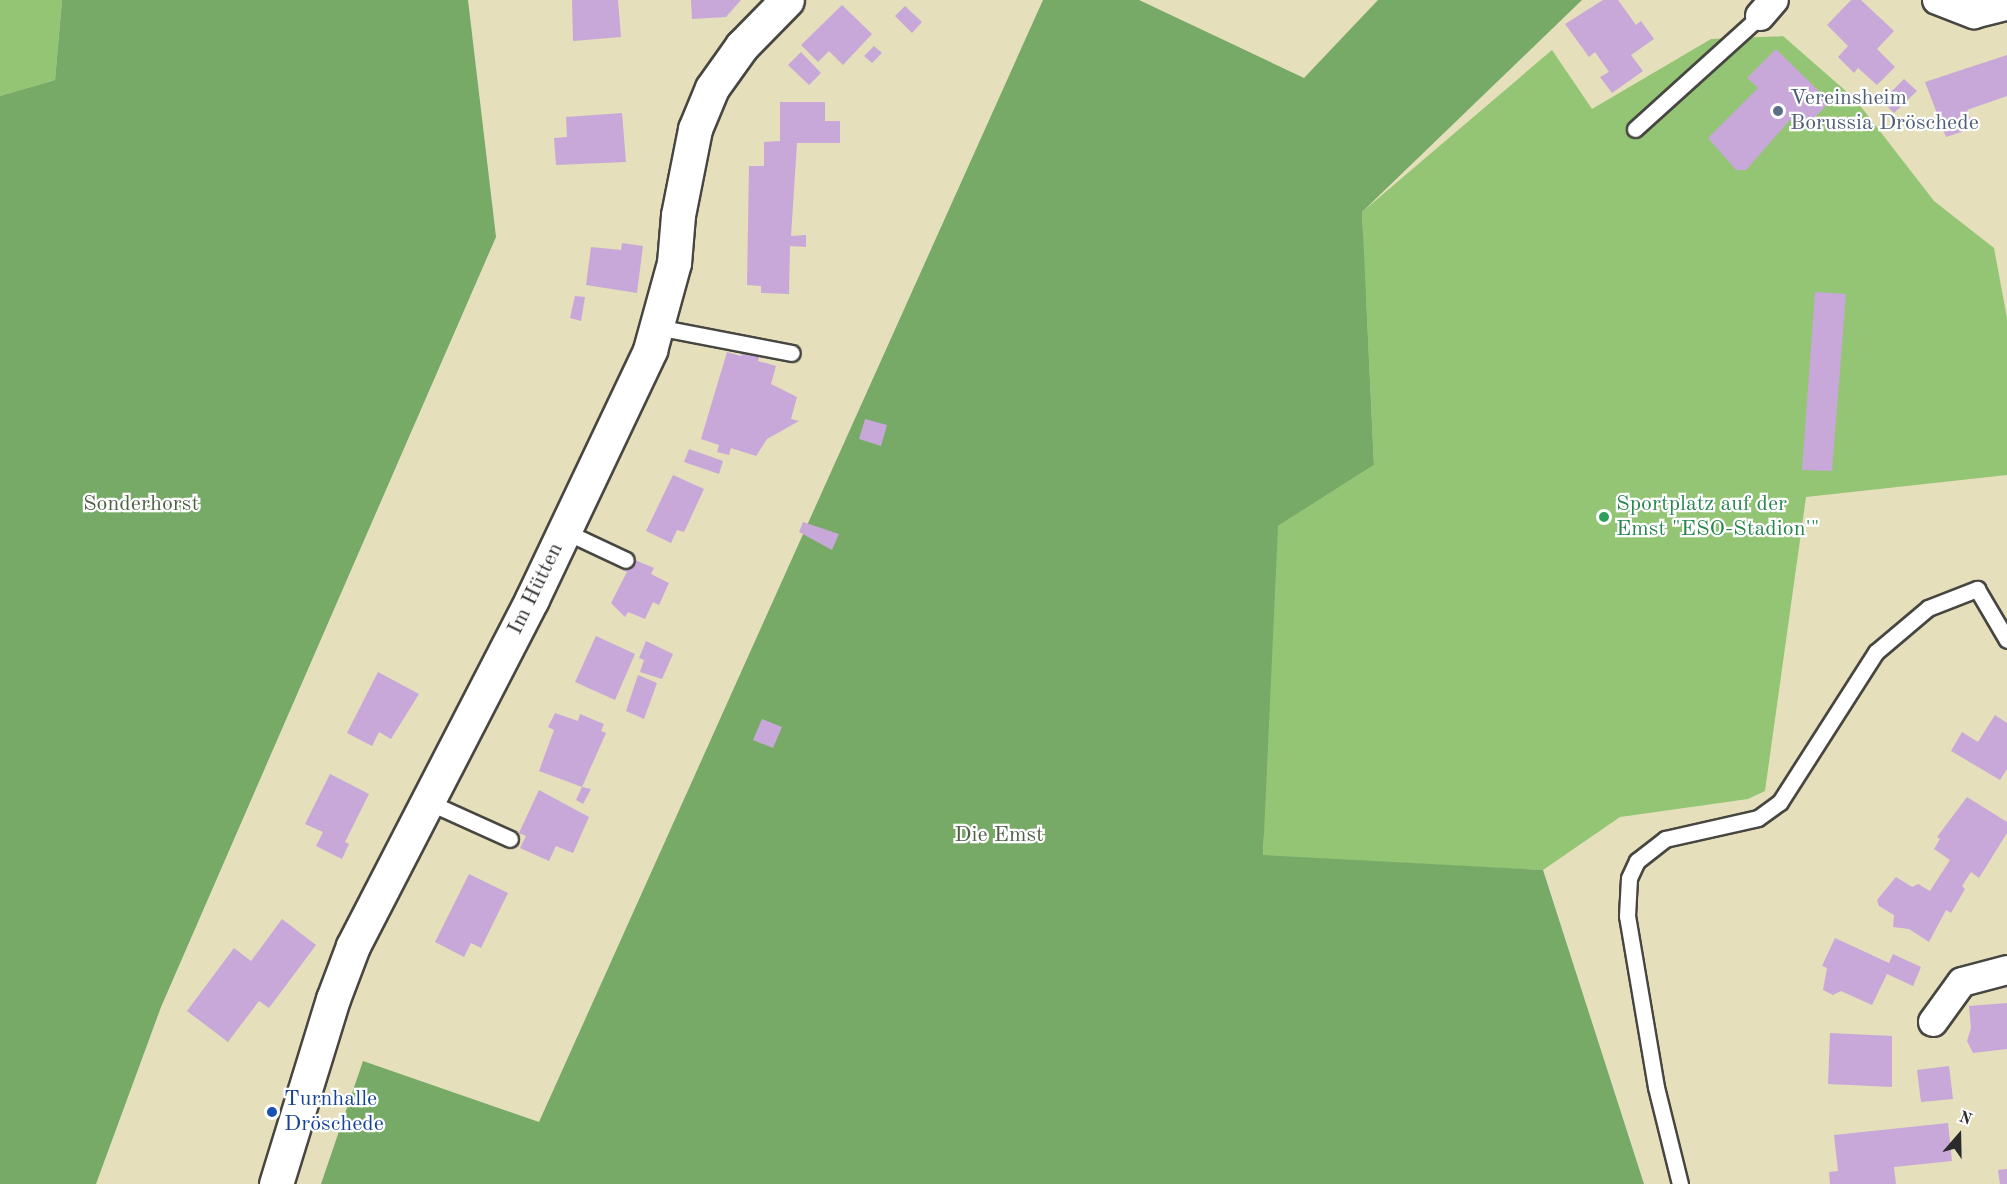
<!DOCTYPE html>
<html>
<head>
<meta charset="utf-8">
<style>
  body { margin:0 }
  #map { position:relative; width:2007px; height:1184px; overflow:hidden; background:#e5dfbb; font-family:"Old Standard TT",serif }
  div>[style] { position:absolute }
  .green>* { inset:0; background:#93c575 }
  .forest>* { inset:0; background:#76aa66 }
  .building>* { inset:0; background:#c7a8d9 }
  .roads { filter:drop-shadow(2px 0 #474641) drop-shadow(-2px 0 #474641) drop-shadow(0 2px #474641) drop-shadow(0 -2px #474641) }
  .lane>* { height:15px; margin:-7.5px; padding:0 7.5px; transform-origin:7.5px; border-radius:7.5px; background:#fff }
  .street>* { height:28px; margin:-14px; padding:0 14px; transform-origin:14px; border-radius:14px; background:#fff }
  .secondary>* { height:33px; margin:-16.5px; padding:0 16.5px; transform-origin:16.5px; border-radius:16.5px; background:#fff }
  .dots>* { width:16px; height:16px; translate:-50% -50%; box-sizing:border-box; border:3px solid #fff; border-radius:50% }
  span { translate:-50% -50%; white-space:nowrap; text-align:center; line-height:1.15; -webkit-text-stroke:4.5px #fff; paint-order:stroke }
  .service-label { font-size:22px; color:#4e5e75 }
  .left { translate:0 -50%; text-align:left }
  .leisure-label { font-size:22px; color:#27864d }
  .park-label { font-size:22px; color:#4f6145 }
  .street-label { font-size:22px; color:#2b2b2b }
  .transit-label { font-size:22px; color:#164399 }
  .north { position:absolute; left:1929px; top:1106px; width:60px; height:60px; -webkit-text-stroke:4px #fff; paint-order:stroke; rotate:20deg; font-size:16px; font-weight:700; line-height:24px; text-align:center; color:#2b2b2b }
  .north::after { content:''; display:block; margin:auto; width:21px; height:27px; background:#2b2b2b; clip-path:polygon(50% 0,100% 100%,50% 72%,0 100%) }
</style>
</head>
<body>
<div id="map">
  <div class="green">
    <i style="clip-path:polygon(0 0,62px 0,55px 80px,0 96px)"></i>
    <i style="clip-path:polygon(evenodd,1783px 36px,1855px 99px,1934px 201px,1994px 248px,2007px 318px,2007px 475px,1806px 497px,1765px 791px,1748px 799px,1620px 817px,1543px 870px,1263px 856px,1264px 836px,596px 1184px,1363px 232px,1362px 212px,1552px 50px,1592px 109px,1711px 39px,1783px 36px,1366px 298px,1374px 465px,1278px 526px,1366px 298px)"></i>
  </div>
  <div class="forest">
    <i style="clip-path:polygon(62px 0,468px 0,496px 237px,161px 1007px,96px 1184px,0 1184px,0 96px,55px 80px)"></i>
    <i style="clip-path:polygon(1043px 0,1139px 0,1304px 78px,1378px 0,1582px 0,1362px 212px,1374px 465px,1278px 526px,1263px 855px,1543px 870px,1644px 1184px,321px 1184px,363px 1061px,539px 1122px)"></i>
  </div>
  <div class="building">
    <i style="clip-path:polygon(572px 0,618px 0,621px 37px,573px 41px)"></i>
    <i style="clip-path:polygon(691px 0,741px 0,726px 17px,692px 19px)"></i>
    <i style="clip-path:polygon(1603px 0,1618px 0,1636px 25px,1641px 21px,1654px 39px,1631px 55px,1643px 71px,1612px 93px,1600px 77px,1609px 72px,1595px 52px,1589px 57px,1565px 24px)"></i>
    <i style="clip-path:polygon(1851px 0,1861px 0,1894px 31px,1877px 49px,1895px 67px,1877px 85px,1858px 68px,1854px 73px,1838px 57px,1848px 46px,1827px 25px)"></i>
    <i style="clip-path:polygon(842px 5px,872px 34px,843px 65px,829px 51px,818px 62px,801px 45px)"></i>
    <i style="clip-path:polygon(905px 6px,922px 22px,912px 33px,895px 16px)"></i>
    <i style="clip-path:polygon(874px 46px,882px 53px,872px 63px,864px 56px)"></i>
    <i style="clip-path:polygon(1776px 49px,1830px 102px,1801px 131px,1790px 120px,1746px 170px,1736px 170px,1708px 138px,1758px 88px,1747px 78px)"></i>
    <i style="clip-path:polygon(801px 52px,821px 73px,809px 85px,788px 65px)"></i>
    <i style="clip-path:polygon(2007px 55px,2007px 96px,1967px 110px,1973px 128px,1946px 137px,1925px 82px)"></i>
    <i style="clip-path:polygon(1904px 79px,1917px 91px,1894px 113px,1882px 101px)"></i>
    <i style="clip-path:polygon(780px 102px,825px 102px,825px 121px,840px 121px,840px 143px,797px 143px,791px 236px,806px 235px,806px 247px,790px 246px,789px 294px,761px 293px,761px 286px,747px 285px,749px 166px,764px 166px,764px 142px,780px 141px)"></i>
    <i style="clip-path:polygon(622px 113px,626px 162px,556px 165px,554px 138px,567px 137px,566px 117px)"></i>
    <i style="clip-path:polygon(622px 243px,643px 246px,637px 293px,586px 285px,591px 247px,621px 250px)"></i>
    <i style="clip-path:polygon(1815px 292px,1846px 294px,1832px 471px,1802px 470px)"></i>
    <i style="clip-path:polygon(575px 296px,585px 297px,581px 321px,570px 318px)"></i>
    <i style="clip-path:polygon(744px 349px,760px 354px,758px 361px,776px 366px,771px 384px,797px 397px,791px 419px,799px 421px,767px 439px,756px 456px,731px 448px,729px 455px,717px 452px,719px 445px,701px 439px,727px 352px,741px 356px)"></i>
    <i style="clip-path:polygon(865px 419px,887px 425px,881px 446px,859px 439px)"></i>
    <i style="clip-path:polygon(689px 449px,723px 461px,719px 474px,684px 462px)"></i>
    <i style="clip-path:polygon(673px 475px,704px 489px,684px 532px,677px 530px,671px 543px,646px 531px)"></i>
    <i style="clip-path:polygon(803px 522px,839px 534px,832px 550px,799px 532px)"></i>
    <i style="clip-path:polygon(628px 557px,654px 568px,651px 574px,669px 583px,659px 605px,653px 602px,645px 619px,628px 612px,625px 617px,611px 603px,627px 572px,622px 570px)"></i>
    <i style="clip-path:polygon(596px 636px,635px 654px,615px 700px,575px 682px)"></i>
    <i style="clip-path:polygon(646px 641px,673px 654px,662px 679px,640px 672px,644px 660px,639px 658px)"></i>
    <i style="clip-path:polygon(378px 672px,419px 694px,391px 739px,379px 732px,372px 746px,347px 733px)"></i>
    <i style="clip-path:polygon(638px 675px,657px 683px,644px 719px,626px 711px)"></i>
    <i style="clip-path:polygon(555px 713px,578px 721px,580px 714px,604px 724px,601px 731px,606px 733px,582px 787px,591px 789px,583px 804px,576px 800px,582px 787px,539px 771px,554px 730px,548px 727px)"></i>
    <i style="clip-path:polygon(1995px 715px,2007px 723px,2007px 769px,2000px 780px,1951px 751px,1962px 732px,1978px 742px)"></i>
    <i style="clip-path:polygon(762px 719px,782px 727px,773px 748px,753px 740px)"></i>
    <i style="clip-path:polygon(330px 774px,369px 794px,345px 842px,349px 844px,342px 859px,316px 846px,323px 832px,305px 824px)"></i>
    <i style="clip-path:polygon(539px 790px,589px 817px,573px 853px,556px 846px,549px 861px,520px 848px,526px 836px,519px 833px)"></i>
    <i style="clip-path:polygon(1967px 797px,2007px 822px,2007px 833px,1979px 878px,1971px 872px,1962px 886px,1965px 889px,1951px 913px,1946px 910px,1929px 942px,1909px 929px,1893px 927px,1894px 915px,1879px 906px,1877px 900px,1896px 877px,1912px 887px,1918px 884px,1930px 891px,1950px 860px,1934px 849px,1940px 839px,1937px 837px)"></i>
    <i style="clip-path:polygon(469px 874px,508px 893px,481px 948px,471px 943px,464px 957px,435px 942px)"></i>
    <i style="clip-path:polygon(282px 919px,316px 945px,269px 1008px,259px 1001px,228px 1042px,187px 1011px,234px 948px,251px 961px)"></i>
    <i style="clip-path:polygon(1835px 938px,1889px 963px,1893px 954px,1921px 967px,1913px 986px,1887px 974px,1872px 1005px,1841px 991px,1833px 995px,1823px 990px,1827px 968px,1822px 966px)"></i>
    <i style="clip-path:polygon(2007px 1003px,2007px 1049px,1973px 1053px,1967px 1041px,1971px 1028px,1969px 1006px)"></i>
    <i style="clip-path:polygon(1830px 1033px,1892px 1036px,1892px 1087px,1828px 1084px)"></i>
    <i style="clip-path:polygon(1949px 1066px,1953px 1099px,1921px 1102px,1917px 1070px)"></i>
    <i style="clip-path:polygon(1948px 1123px,1952px 1161px,1894px 1167px,1896px 1184px,1830px 1184px,1829px 1172px,1838px 1171px,1834px 1135px)"></i>
    <i style="clip-path:polygon(2007px 1169px,2007px 1184px,2000px 1184px,1998px 1170px)"></i>
  </div>
  <div class="roads">
    <div class="lane">
      <i style="left:1635px;top:129px;width:169px;rotate:-42.1deg"></i>
      <i style="left:657px;top:327px;width:137px;rotate:10.9deg"></i>
      <i style="left:564px;top:531px;width:68px;rotate:25.1deg"></i>
      <i style="left:426px;top:801px;width:92px;rotate:24.3deg"></i>
      <i style="left:1680px;top:1184px;width:100px;rotate:-103.9deg"></i>
      <i style="left:1656px;top:1087px;width:173px;rotate:-99.6deg"></i>
      <i style="left:1627px;top:916px;width:38px;rotate:-87deg"></i>
      <i style="left:1629px;top:878px;width:19px;rotate:-65deg"></i>
      <i style="left:1637px;top:861px;width:36px;rotate:-38deg"></i>
      <i style="left:1665px;top:839px;width:95px;rotate:-12.7deg"></i>
      <i style="left:1758px;top:818px;width:27px;rotate:-36deg"></i>
      <i style="left:1780px;top:802px;width:178px;rotate:-57.4deg"></i>
      <i style="left:1876px;top:652px;width:68px;rotate:-40.2deg"></i>
      <i style="left:1928px;top:608px;width:53px;rotate:-21.2deg"></i>
      <i style="left:1977px;top:589px;width:59px;rotate:59.5deg"></i>
    </div>
    <div class="street">
      <i style="left:1937px;top:0;width:40px;rotate:21deg"></i>
      <i style="left:1974px;top:14px;width:34px;rotate:-14deg"></i>
      <i style="left:1760px;top:16px;width:21px;rotate:-49deg"></i>
      <i style="left:1933px;top:1022px;width:49px;rotate:-54.1deg"></i>
      <i style="left:1962px;top:982px;width:47px;rotate:-14.9deg"></i>
    </div>
    <div class="secondary">
      <i style="left:276px;top:1184px;width:194px;rotate:-72.9deg"></i>
      <i style="left:333px;top:999px;width:57px;rotate:-69.3deg"></i>
      <i style="left:353px;top:946px;width:390px;rotate:-62.7deg"></i>
      <i style="left:532px;top:599px;width:276px;rotate:-64.6deg"></i>
      <i style="left:650px;top:350px;width:90px;rotate:-74.6deg"></i>
      <i style="left:674px;top:263px;width:48px;rotate:-85.2deg"></i>
      <i style="left:678px;top:215px;width:88px;rotate:-78.8deg"></i>
      <i style="left:695px;top:129px;width:44px;rotate:-67.5deg"></i>
      <i style="left:712px;top:88px;width:52px;rotate:-54.5deg"></i>
      <i style="left:742px;top:46px;width:64px;rotate:-45.6deg"></i>
    </div>
  </div>
  <div class="dots">
    <i style="left:1778px;top:111px;background:#5c6f8a"></i>
    <i style="left:1604px;top:517px;background:#2e9e5b"></i>
    <i style="left:272px;top:1112px;background:#1a4fb4"></i>
  </div>
  <div class="service-label">
    <span class="left" style="left:1790px;top:111px">Vereinsheim<br>Borussia Dröschede</span>
  </div>
  <div class="leisure-label">
    <span class="left" style="left:1616px;top:517px">Sportplatz auf der<br>Emst "ESO-Stadion'"</span>
  </div>
  <div class="park-label">
    <span style="left:141px;top:505px">Sonderhorst</span>
    <span style="left:999px;top:836px">Die Emst</span>
  </div>
  <div class="street-label">
    <span style="left:536px;top:589px;rotate:-64deg">Im Hütten</span>
  </div>
  <div class="transit-label">
    <span class="left" style="left:284px;top:1112px">Turnhalle<br>Dröschede</span>
  </div>
  <div class="north">N</div>
</div>
</body>
</html>
